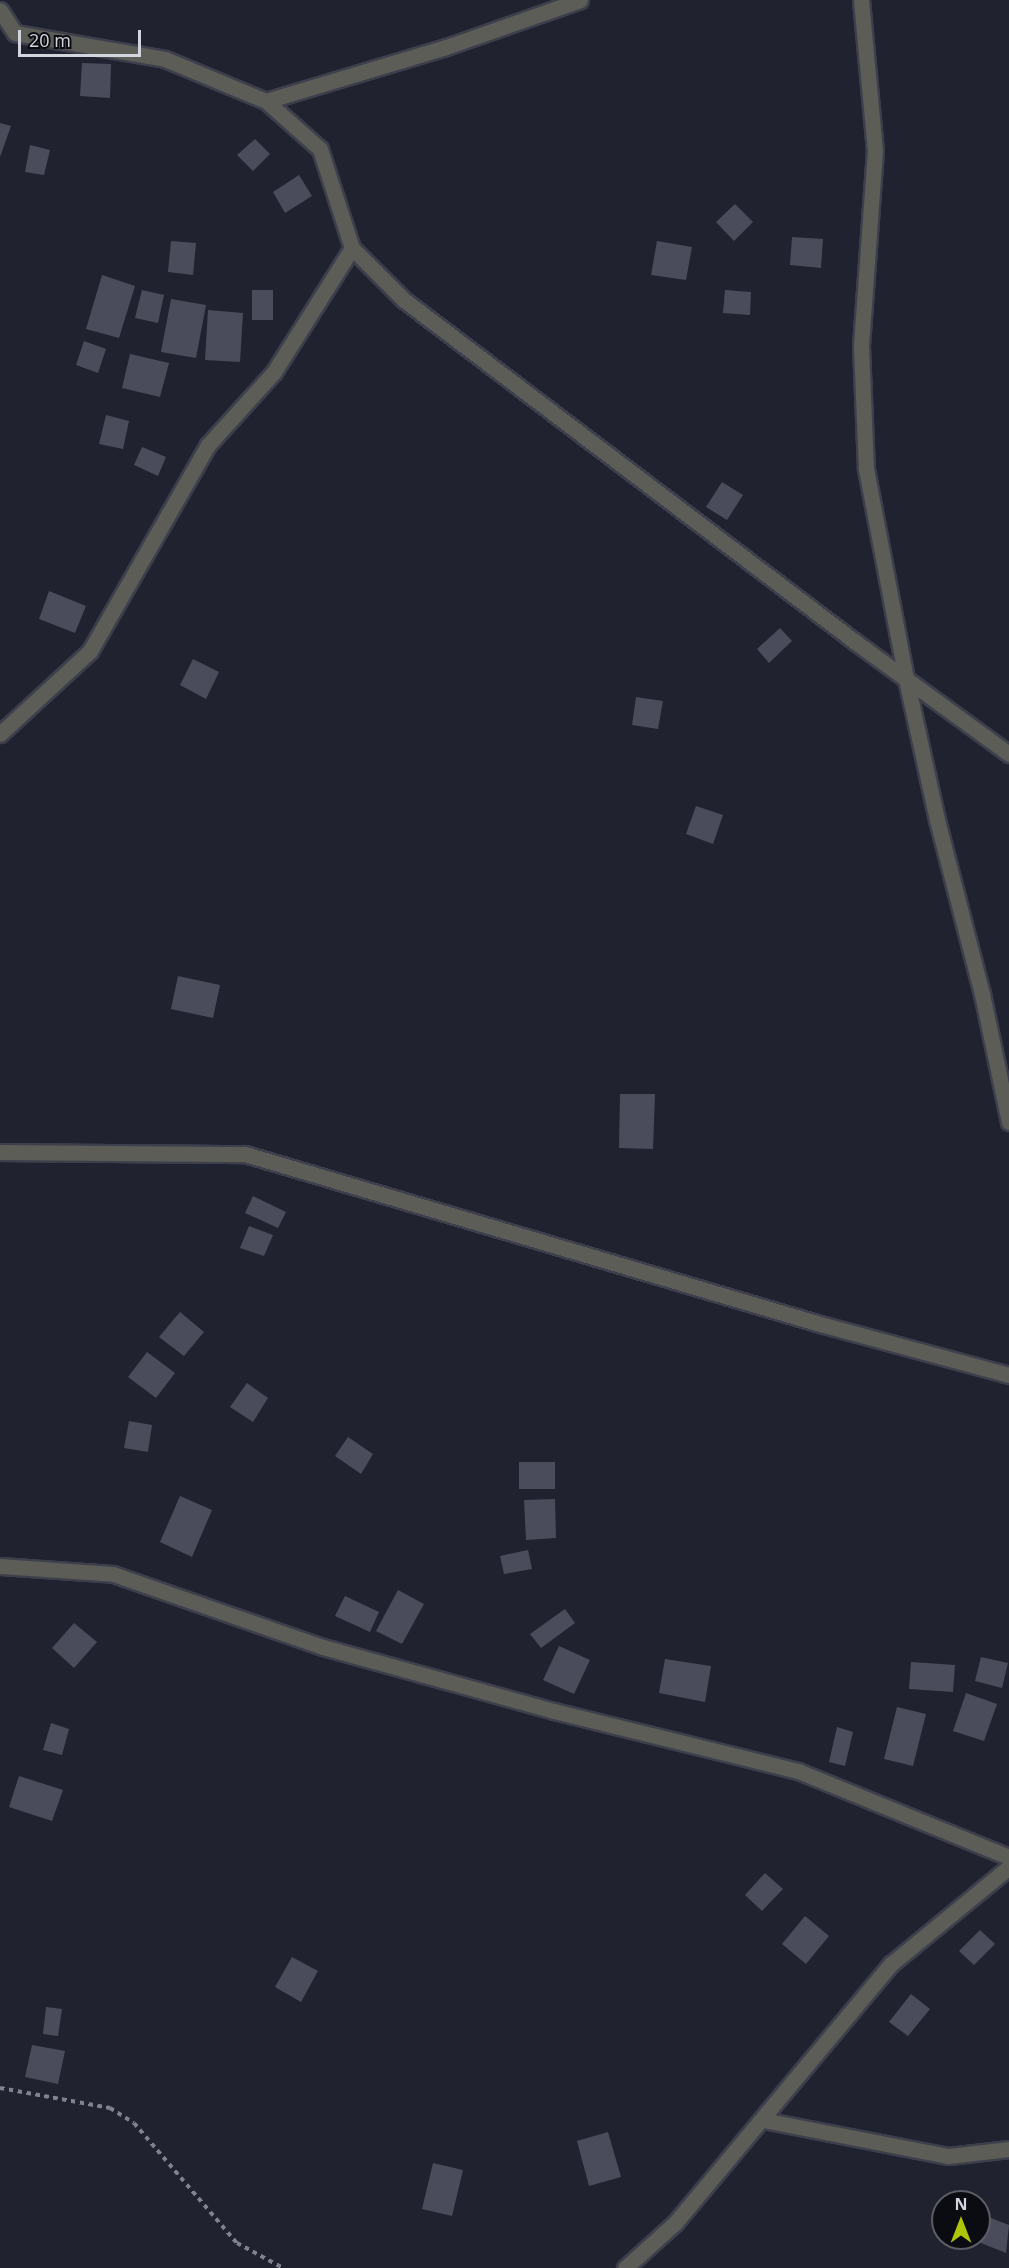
<!DOCTYPE html>
<html>
<head>
<meta charset="utf-8">
<style>
  body { margin:0 }
  #map { position:relative; width:1009px; height:2268px; overflow:hidden; background:#202230; font-family:"Open Sans",sans-serif }
  div>[style] { position:absolute }
  .building>* { inset:0; background:#4a4c5c }
  .path>* { height:4px; margin-top:-2px; transform-origin:0; background:repeating-linear-gradient(90deg,#80828d 0 4.5px,transparent 0 9px) }
  .roads { filter:drop-shadow(2px 0 #3d3f4c) drop-shadow(-2px 0 #3d3f4c) drop-shadow(0 2px #3d3f4c) drop-shadow(0 -2px #3d3f4c) }
  .street>* { height:15px; margin:-7.5px; padding:0 7.5px; transform-origin:7.5px; border-radius:7.5px; background:#5b5d56 }
  span { translate:-50% -50%; white-space:nowrap; text-align:center; line-height:1.15; -webkit-text-stroke:4.5px #0b0c12; paint-order:stroke }
  .north { position:absolute; left:931px; top:2190px; width:60px; height:60px; box-sizing:border-box; background:#0b0c12; border:2px solid #5b5c64; border-radius:50%; rotate:0deg; font-size:16px; font-weight:700; line-height:24px; text-align:center; color:#d3d5de }
  .north::after { content:''; display:block; margin:auto; width:21px; height:27px; background:#aec508; clip-path:polygon(50% 0,100% 100%,50% 72%,0 100%) }
  .scale { position:absolute; left:18px; top:30px; width:123px; height:27px; box-sizing:border-box; border:3px solid #d3d5de; border-top:0; padding-left:8px; font-size:18px; line-height:21px; white-space:nowrap; color:#d3d5de; -webkit-text-stroke:4px #0b0c12; paint-order:stroke }
</style>
</head>
<body>
<div id="map">
  <div class="building">
    <i style="clip-path:polygon(82px 63px,111px 64px,110px 98px,80px 96px)"></i>
    <i style="clip-path:polygon(0 123px,11px 126px,0 157px)"></i>
    <i style="clip-path:polygon(255px 139px,270px 154px,253px 171px,237px 155px)"></i>
    <i style="clip-path:polygon(30px 145px,50px 150px,44px 175px,25px 172px)"></i>
    <i style="clip-path:polygon(299px 175px,312px 196px,285px 213px,273px 192px)"></i>
    <i style="clip-path:polygon(735px 204px,753px 222px,734px 241px,716px 222px)"></i>
    <i style="clip-path:polygon(792px 237px,823px 239px,821px 268px,790px 265px)"></i>
    <i style="clip-path:polygon(171px 241px,196px 243px,193px 275px,168px 272px)"></i>
    <i style="clip-path:polygon(657px 241px,692px 247px,686px 280px,651px 275px)"></i>
    <i style="clip-path:polygon(102px 275px,135px 286px,119px 338px,86px 329px)"></i>
    <i style="clip-path:polygon(142px 290px,164px 295px,158px 323px,135px 318px)"></i>
    <i style="clip-path:polygon(252px 290px,273px 290px,273px 320px,252px 320px)"></i>
    <i style="clip-path:polygon(725px 290px,751px 292px,750px 315px,723px 313px)"></i>
    <i style="clip-path:polygon(171px 299px,206px 305px,196px 358px,161px 352px)"></i>
    <i style="clip-path:polygon(208px 310px,243px 313px,240px 362px,205px 360px)"></i>
    <i style="clip-path:polygon(84px 341px,106px 349px,98px 373px,76px 365px)"></i>
    <i style="clip-path:polygon(130px 354px,169px 363px,160px 397px,122px 388px)"></i>
    <i style="clip-path:polygon(106px 415px,129px 421px,123px 449px,99px 444px)"></i>
    <i style="clip-path:polygon(142px 447px,166px 457px,158px 476px,134px 465px)"></i>
    <i style="clip-path:polygon(722px 482px,743px 495px,727px 520px,706px 507px)"></i>
    <i style="clip-path:polygon(49px 591px,86px 606px,75px 633px,39px 619px)"></i>
    <i style="clip-path:polygon(780px 628px,792px 641px,769px 663px,757px 649px)"></i>
    <i style="clip-path:polygon(193px 659px,219px 672px,206px 699px,180px 685px)"></i>
    <i style="clip-path:polygon(636px 697px,663px 701px,658px 729px,632px 725px)"></i>
    <i style="clip-path:polygon(696px 806px,723px 815px,713px 844px,686px 834px)"></i>
    <i style="clip-path:polygon(178px 976px,220px 985px,213px 1018px,171px 1009px)"></i>
    <i style="clip-path:polygon(620px 1094px,655px 1094px,653px 1149px,619px 1148px)"></i>
    <i style="clip-path:polygon(253px 1196px,286px 1212px,278px 1228px,245px 1213px)"></i>
    <i style="clip-path:polygon(249px 1226px,273px 1235px,264px 1256px,240px 1248px)"></i>
    <i style="clip-path:polygon(180px 1312px,204px 1332px,184px 1356px,159px 1337px)"></i>
    <i style="clip-path:polygon(147px 1352px,175px 1373px,156px 1398px,128px 1377px)"></i>
    <i style="clip-path:polygon(247px 1383px,268px 1398px,253px 1422px,230px 1407px)"></i>
    <i style="clip-path:polygon(129px 1421px,152px 1425px,148px 1452px,124px 1448px)"></i>
    <i style="clip-path:polygon(348px 1437px,373px 1454px,361px 1474px,335px 1456px)"></i>
    <i style="clip-path:polygon(519px 1462px,555px 1462px,555px 1489px,519px 1489px)"></i>
    <i style="clip-path:polygon(180px 1496px,212px 1510px,192px 1557px,160px 1542px)"></i>
    <i style="clip-path:polygon(555px 1499px,556px 1538px,526px 1540px,524px 1500px)"></i>
    <i style="clip-path:polygon(528px 1550px,532px 1569px,504px 1574px,500px 1556px)"></i>
    <i style="clip-path:polygon(398px 1590px,424px 1604px,402px 1644px,376px 1631px)"></i>
    <i style="clip-path:polygon(345px 1596px,379px 1612px,370px 1632px,335px 1616px)"></i>
    <i style="clip-path:polygon(565px 1609px,575px 1623px,541px 1648px,530px 1634px)"></i>
    <i style="clip-path:polygon(74px 1623px,97px 1642px,74px 1668px,52px 1648px)"></i>
    <i style="clip-path:polygon(559px 1646px,590px 1660px,574px 1694px,543px 1680px)"></i>
    <i style="clip-path:polygon(981px 1657px,1008px 1663px,1002px 1688px,975px 1681px)"></i>
    <i style="clip-path:polygon(665px 1659px,711px 1666px,705px 1702px,659px 1693px)"></i>
    <i style="clip-path:polygon(911px 1662px,955px 1665px,953px 1692px,909px 1689px)"></i>
    <i style="clip-path:polygon(966px 1693px,997px 1704px,984px 1741px,953px 1731px)"></i>
    <i style="clip-path:polygon(897px 1707px,926px 1714px,913px 1766px,884px 1759px)"></i>
    <i style="clip-path:polygon(51px 1723px,69px 1729px,62px 1755px,43px 1750px)"></i>
    <i style="clip-path:polygon(837px 1727px,853px 1732px,845px 1766px,829px 1762px)"></i>
    <i style="clip-path:polygon(19px 1776px,63px 1790px,52px 1821px,9px 1807px)"></i>
    <i style="clip-path:polygon(765px 1873px,783px 1889px,762px 1911px,745px 1895px)"></i>
    <i style="clip-path:polygon(805px 1916px,829px 1936px,806px 1964px,782px 1944px)"></i>
    <i style="clip-path:polygon(980px 1930px,995px 1944px,974px 1965px,959px 1951px)"></i>
    <i style="clip-path:polygon(292px 1957px,318px 1971px,301px 2002px,275px 1987px)"></i>
    <i style="clip-path:polygon(911px 1994px,930px 2009px,908px 2036px,889px 2022px)"></i>
    <i style="clip-path:polygon(46px 2007px,62px 2009px,58px 2036px,43px 2034px)"></i>
    <i style="clip-path:polygon(32px 2045px,65px 2051px,58px 2084px,25px 2077px)"></i>
    <i style="clip-path:polygon(608px 2132px,621px 2177px,589px 2186px,577px 2141px)"></i>
    <i style="clip-path:polygon(433px 2163px,463px 2170px,452px 2216px,422px 2209px)"></i>
    <i style="clip-path:polygon(986px 2216px,1009px 2225px,1006px 2253px,976px 2241px)"></i>
  </div>
  <div class="path">
    <i style="left:0;top:2088px;width:112px;rotate:10.3deg"></i>
    <i style="left:110px;top:2108px;width:28px;rotate:32deg"></i>
    <i style="left:134px;top:2123px;width:158px;rotate:49.4deg"></i>
    <i style="left:237px;top:2243px;width:52px;rotate:28.5deg"></i>
  </div>
  <div class="roads">
    <div class="street">
      <i style="left:861px;top:0;width:151px;rotate:84.7deg"></i>
      <i style="left:875px;top:150px;width:196px;rotate:94.1deg"></i>
      <i style="left:861px;top:346px;width:123px;rotate:87.7deg"></i>
      <i style="left:866px;top:469px;width:214px;rotate:79.2deg"></i>
      <i style="left:906px;top:679px;width:144px;rotate:77.6deg"></i>
      <i style="left:937px;top:820px;width:180px;rotate:75.5deg"></i>
      <i style="left:982px;top:994px;width:131px;rotate:78.1deg"></i>
      <i style="left:0;top:10px;width:27px;rotate:57deg"></i>
      <i style="left:15px;top:33px;width:152px;rotate:9.8deg"></i>
      <i style="left:165px;top:59px;width:109px;rotate:22.6deg"></i>
      <i style="left:266px;top:101px;width:72px;rotate:41.6deg"></i>
      <i style="left:320px;top:149px;width:104px;rotate:72.1deg"></i>
      <i style="left:352px;top:248px;width:74px;rotate:45deg"></i>
      <i style="left:404px;top:300px;width:565px;rotate:37.15deg"></i>
      <i style="left:854px;top:641px;width:192px;rotate:36.1deg"></i>
      <i style="left:266px;top:101px;width:188px;rotate:-16.7deg"></i>
      <i style="left:446px;top:47px;width:142px;rotate:-19.3deg"></i>
      <i style="left:0;top:734px;width:122px;rotate:-42.7deg"></i>
      <i style="left:90px;top:651px;width:237px;rotate:-60.2deg"></i>
      <i style="left:208px;top:445px;width:98px;rotate:-47.9deg"></i>
      <i style="left:274px;top:372px;width:146px;rotate:-57.8deg"></i>
      <i style="left:0;top:1152px;width:245px;rotate:0.5deg"></i>
      <i style="left:245px;top:1154px;width:600px;rotate:16.47deg"></i>
      <i style="left:820px;top:1324px;width:196px;rotate:15.1deg"></i>
      <i style="left:0;top:1566px;width:113px;rotate:4deg"></i>
      <i style="left:113px;top:1574px;width:222px;rotate:19.2deg"></i>
      <i style="left:323px;top:1647px;width:240px;rotate:15.5deg"></i>
      <i style="left:554px;top:1711px;width:251px;rotate:13.8deg"></i>
      <i style="left:798px;top:1771px;width:228px;rotate:22.2deg"></i>
      <i style="left:763px;top:2120px;width:189px;rotate:11deg"></i>
      <i style="left:949px;top:2156px;width:60px;rotate:-6.7deg"></i>
      <i style="left:625px;top:2268px;width:67px;rotate:-42deg"></i>
      <i style="left:675px;top:2223px;width:337px;rotate:-50.2deg"></i>
      <i style="left:891px;top:1964px;width:153px;rotate:-39.4deg"></i>
    </div>
  </div>
  <div class="north">N</div>
  <div class="scale">20 m</div>
</div>
</body>
</html>
